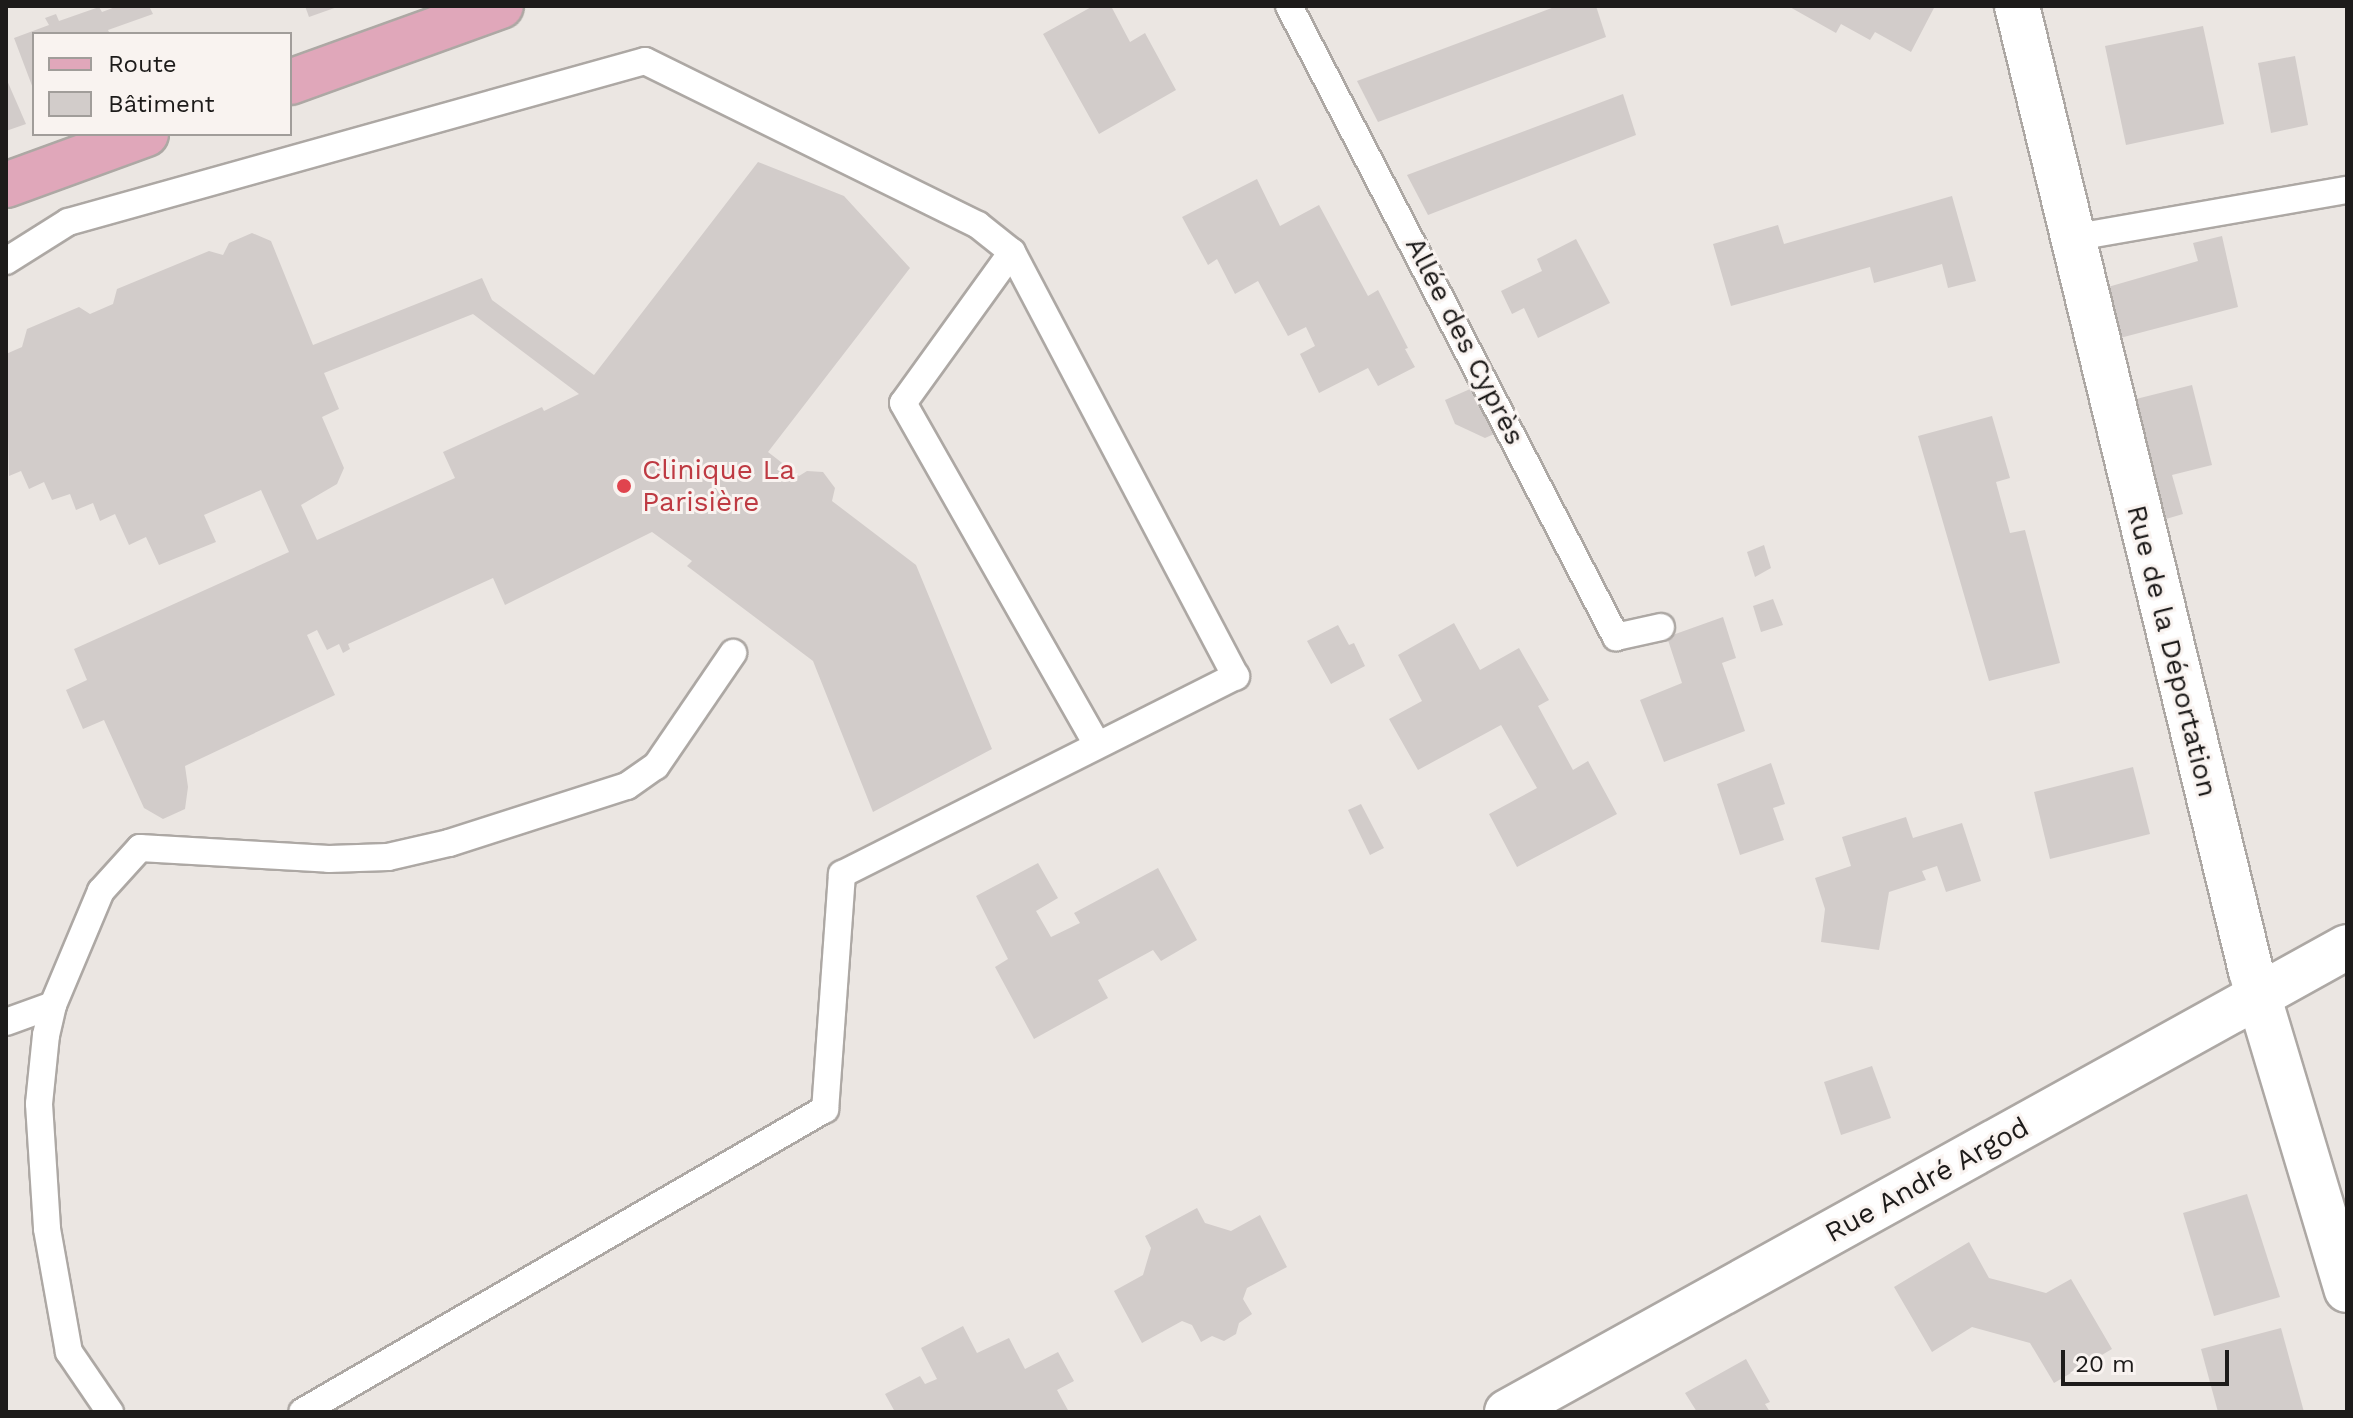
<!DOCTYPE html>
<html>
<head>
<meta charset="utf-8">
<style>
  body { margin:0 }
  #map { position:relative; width:2353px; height:1418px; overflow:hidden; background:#ebe6e2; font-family:"Work Sans",sans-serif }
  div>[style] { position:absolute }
  .building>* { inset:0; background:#d2ccca }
  .roads { filter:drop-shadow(2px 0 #ada8a4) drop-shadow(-2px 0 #ada8a4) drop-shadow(0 2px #ada8a4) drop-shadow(0 -2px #ada8a4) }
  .lane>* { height:26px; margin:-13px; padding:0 13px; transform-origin:13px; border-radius:13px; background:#fff }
  .street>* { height:44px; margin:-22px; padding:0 22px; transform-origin:22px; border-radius:22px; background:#fff }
  .primary>* { height:44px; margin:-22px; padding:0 22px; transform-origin:22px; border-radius:22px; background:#e0a7ba }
  .dots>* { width:22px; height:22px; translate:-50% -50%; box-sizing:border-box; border:4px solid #f9f3f0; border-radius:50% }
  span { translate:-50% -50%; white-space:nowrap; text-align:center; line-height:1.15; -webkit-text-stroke:6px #f9f3f0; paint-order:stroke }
  .street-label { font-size:28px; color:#1d1b1a }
  .health-label { font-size:28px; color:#be3a42 }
  .left { translate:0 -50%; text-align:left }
  .frame { position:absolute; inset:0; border:8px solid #1d1b1a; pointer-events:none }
  .legend { position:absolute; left:32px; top:32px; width:260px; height:104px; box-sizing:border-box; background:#f9f3f0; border:2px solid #a19d9a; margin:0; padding:10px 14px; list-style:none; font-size:24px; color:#1d1b1a }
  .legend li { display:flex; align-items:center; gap:16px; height:40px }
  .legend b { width:40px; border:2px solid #a19d9a }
  .scale { position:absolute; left:2061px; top:1350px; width:168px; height:36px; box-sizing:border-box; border:4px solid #1d1b1a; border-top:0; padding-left:10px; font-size:24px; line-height:28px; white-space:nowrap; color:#1d1b1a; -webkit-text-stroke:6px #f9f3f0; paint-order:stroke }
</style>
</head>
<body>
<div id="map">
  <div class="building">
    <i style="clip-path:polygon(118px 6px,149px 6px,153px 14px,108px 30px,110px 34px,34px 34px,34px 91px,14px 38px,49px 25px,45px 18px,56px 14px,59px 21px,99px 7px,102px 12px)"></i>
    <i style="clip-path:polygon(305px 6px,340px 6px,309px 17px)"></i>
    <i style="clip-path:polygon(1093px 6px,1111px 6px,1130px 42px,1145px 33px,1176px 90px,1099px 134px,1043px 34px)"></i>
    <i style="clip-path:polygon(1557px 6px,1596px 6px,1606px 37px,1378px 122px,1357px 81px)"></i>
    <i style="clip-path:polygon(1788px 6px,1935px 6px,1911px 52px,1875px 32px,1870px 40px,1841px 24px,1836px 33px)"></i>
    <i style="clip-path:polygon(2203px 26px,2224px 124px,2126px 145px,2105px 46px)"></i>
    <i style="clip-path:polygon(2295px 56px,2308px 125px,2271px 133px,2258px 63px)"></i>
    <i style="clip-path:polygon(6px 78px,26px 124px,6px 131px)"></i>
    <i style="clip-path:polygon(1623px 94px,1636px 135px,1428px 215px,1407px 175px)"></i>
    <i style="clip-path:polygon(evenodd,758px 162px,844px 196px,910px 268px,768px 452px,799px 476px,807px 471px,823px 472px,835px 488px,832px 501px,916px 565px,992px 749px,873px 812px,813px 661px,687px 566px,692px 561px,652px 532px,505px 605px,493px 578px,348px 644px,350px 649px,343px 653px,339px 644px,327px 650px,317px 630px,307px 635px,335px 695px,185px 766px,188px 787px,185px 809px,163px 819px,144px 808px,104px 720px,83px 729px,66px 690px,87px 680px,74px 649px,289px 552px,261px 490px,204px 515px,216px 542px,159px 565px,146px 537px,129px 545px,115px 514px,100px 521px,93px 503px,76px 510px,70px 494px,52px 500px,44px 482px,29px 489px,21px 471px,9px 476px,6px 354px,22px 347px,27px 329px,79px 307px,90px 314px,113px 304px,117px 289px,209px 251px,223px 255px,229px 243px,252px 233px,271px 241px,313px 345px,482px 278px,492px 300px,594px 375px,758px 162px,473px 314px,579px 394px,544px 411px,542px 407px,443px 452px,455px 478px,317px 540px,301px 505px,337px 484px,344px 468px,322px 417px,339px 409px,324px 373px,473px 314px)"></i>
    <i style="clip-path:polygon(1257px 179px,1280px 226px,1319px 205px,1368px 296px,1378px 290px,1408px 348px,1405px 349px,1415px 367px,1378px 386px,1368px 368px,1319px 393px,1300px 354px,1315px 346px,1306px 327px,1288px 336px,1258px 281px,1235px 294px,1217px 259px,1208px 265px,1182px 217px)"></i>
    <i style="clip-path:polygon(1952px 196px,1976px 281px,1948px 288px,1942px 264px,1874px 283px,1870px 267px,1731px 306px,1713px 244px,1778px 225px,1784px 244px)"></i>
    <i style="clip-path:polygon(2222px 236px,2238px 307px,2120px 338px,2108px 287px,2198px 261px,2193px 243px)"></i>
    <i style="clip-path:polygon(1576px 239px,1610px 303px,1538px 338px,1524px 308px,1512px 314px,1501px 291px,1542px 271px,1537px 259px)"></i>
    <i style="clip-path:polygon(2192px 385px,2212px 465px,2172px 475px,2183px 514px,2166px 519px,2136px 399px)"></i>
    <i style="clip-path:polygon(1477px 386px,1501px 431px,1485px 438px,1455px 424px,1445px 400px)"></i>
    <i style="clip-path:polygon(1992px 416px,2010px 478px,1996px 482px,2010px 533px,2025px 530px,2060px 663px,1989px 681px,1918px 436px)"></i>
    <i style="clip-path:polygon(1764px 545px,1771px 568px,1755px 577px,1747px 552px)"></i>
    <i style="clip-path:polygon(1773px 599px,1783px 625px,1761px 632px,1753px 606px)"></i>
    <i style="clip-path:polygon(1723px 617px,1736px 658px,1722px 663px,1745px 731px,1664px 762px,1640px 700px,1682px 683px,1667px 637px)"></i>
    <i style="clip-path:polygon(1454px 623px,1480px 670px,1519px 648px,1549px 700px,1538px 706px,1573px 770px,1588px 761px,1617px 814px,1517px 867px,1489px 814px,1537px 788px,1501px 725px,1418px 770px,1389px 719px,1422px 701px,1398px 655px)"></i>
    <i style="clip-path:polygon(1338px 625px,1349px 645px,1354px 643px,1365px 666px,1331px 684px,1307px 641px)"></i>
    <i style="clip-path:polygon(1771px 763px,1785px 804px,1773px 808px,1784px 840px,1740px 855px,1717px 784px)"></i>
    <i style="clip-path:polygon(2133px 767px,2150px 834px,2050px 859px,2034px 792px)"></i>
    <i style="clip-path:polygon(1361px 804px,1384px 848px,1370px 855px,1348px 810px)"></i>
    <i style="clip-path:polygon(1906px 817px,1913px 838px,1962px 823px,1981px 881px,1946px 892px,1937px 866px,1922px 871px,1926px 880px,1889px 892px,1879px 950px,1821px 942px,1825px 909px,1815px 878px,1851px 866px,1842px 837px)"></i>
    <i style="clip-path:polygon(1038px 863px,1058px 898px,1036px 911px,1051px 937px,1080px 923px,1074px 913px,1158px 868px,1197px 940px,1161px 961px,1153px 950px,1098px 980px,1108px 998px,1034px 1039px,995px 967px,1008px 959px,976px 896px)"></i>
    <i style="clip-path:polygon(1872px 1066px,1891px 1118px,1841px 1135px,1824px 1082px)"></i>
    <i style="clip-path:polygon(2247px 1194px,2280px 1297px,2214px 1316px,2183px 1213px)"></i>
    <i style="clip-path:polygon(1197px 1208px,1205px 1223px,1231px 1231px,1260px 1215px,1287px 1267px,1247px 1288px,1243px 1299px,1252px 1314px,1239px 1323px,1236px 1334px,1224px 1341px,1212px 1336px,1201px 1342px,1192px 1325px,1182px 1321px,1142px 1343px,1114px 1291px,1143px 1275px,1151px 1248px,1145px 1236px)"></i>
    <i style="clip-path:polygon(1969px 1242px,1989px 1278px,2046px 1293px,2071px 1279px,2112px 1349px,2054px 1383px,2030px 1343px,1972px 1327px,1932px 1352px,1894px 1287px)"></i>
    <i style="clip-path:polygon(963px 1326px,977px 1353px,1009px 1338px,1025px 1369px,1058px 1352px,1074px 1381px,1057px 1390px,1069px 1412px,895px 1412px,885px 1394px,920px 1376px,925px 1384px,937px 1379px,921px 1348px)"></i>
    <i style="clip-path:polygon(2281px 1328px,2304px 1412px,2218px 1412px,2201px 1349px)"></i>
    <i style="clip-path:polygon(1746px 1359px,1770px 1402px,1765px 1404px,1770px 1412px,1697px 1412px,1685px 1393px)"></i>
  </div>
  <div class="roads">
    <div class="lane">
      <i style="left:1289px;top:6px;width:711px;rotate:62.61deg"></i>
      <i style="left:1616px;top:637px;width:46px;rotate:-12.5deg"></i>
      <i style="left:2071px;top:238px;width:280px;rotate:-9.9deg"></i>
      <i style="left:1012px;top:252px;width:186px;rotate:125.8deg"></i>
      <i style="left:903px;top:403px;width:393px;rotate:60.4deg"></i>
      <i style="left:6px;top:261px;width:73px;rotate:-32.2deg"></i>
      <i style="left:68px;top:222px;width:599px;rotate:-15.59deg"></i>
      <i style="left:645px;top:61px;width:371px;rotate:26.2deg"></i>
      <i style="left:978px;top:225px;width:43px;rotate:38.5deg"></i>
      <i style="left:1012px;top:252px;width:480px;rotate:62.2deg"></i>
      <i style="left:1236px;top:676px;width:441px;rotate:153.3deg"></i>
      <i style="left:842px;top:874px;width:236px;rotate:94.1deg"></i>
      <i style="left:825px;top:1109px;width:604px;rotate:149.91deg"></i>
      <i style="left:53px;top:1005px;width:31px;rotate:103deg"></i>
      <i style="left:46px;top:1035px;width:69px;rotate:95.8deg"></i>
      <i style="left:39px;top:1104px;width:125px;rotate:86.3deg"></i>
      <i style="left:47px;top:1229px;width:125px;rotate:79.9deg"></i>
      <i style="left:69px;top:1352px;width:73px;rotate:55.7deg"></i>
      <i style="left:6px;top:1022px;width:50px;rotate:-19.9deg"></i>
      <i style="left:53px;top:1005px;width:124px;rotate:-67.2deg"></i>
      <i style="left:101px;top:891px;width:58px;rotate:-47.8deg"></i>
      <i style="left:140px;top:848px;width:189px;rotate:3.3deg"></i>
      <i style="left:329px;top:859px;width:59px;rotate:-1.9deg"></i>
      <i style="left:388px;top:857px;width:63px;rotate:-12.9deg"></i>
      <i style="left:449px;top:843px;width:187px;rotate:-17.8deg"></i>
      <i style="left:627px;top:786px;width:35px;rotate:-35deg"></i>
      <i style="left:656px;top:766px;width:137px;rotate:-55.7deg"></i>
    </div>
    <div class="street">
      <i style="left:2017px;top:6px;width:993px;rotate:76.37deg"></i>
      <i style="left:2251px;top:971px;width:333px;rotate:73.3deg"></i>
      <i style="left:1507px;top:1412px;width:960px;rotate:-28.97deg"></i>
    </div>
    <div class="primary">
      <i style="left:290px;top:82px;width:224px;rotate:-19.8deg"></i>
      <i style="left:6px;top:185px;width:149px;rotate:-20deg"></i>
    </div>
  </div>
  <div class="dots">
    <i style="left:624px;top:486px;background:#e0444e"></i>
  </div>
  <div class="street-label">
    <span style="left:1465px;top:341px;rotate:63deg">Allée des Cyprès</span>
    <span style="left:2172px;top:651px;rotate:76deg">Rue de la Déportation</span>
    <span style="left:1927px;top:1180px;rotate:-29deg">Rue André Argod</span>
  </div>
  <div class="health-label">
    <span class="left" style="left:642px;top:486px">Clinique La<br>Parisière</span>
  </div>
  <div class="frame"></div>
  <ul class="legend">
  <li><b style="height:10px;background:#e0a7ba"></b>Route</li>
  <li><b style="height:22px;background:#d2ccca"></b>Bâtiment</li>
  </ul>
  <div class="scale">20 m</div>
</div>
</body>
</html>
